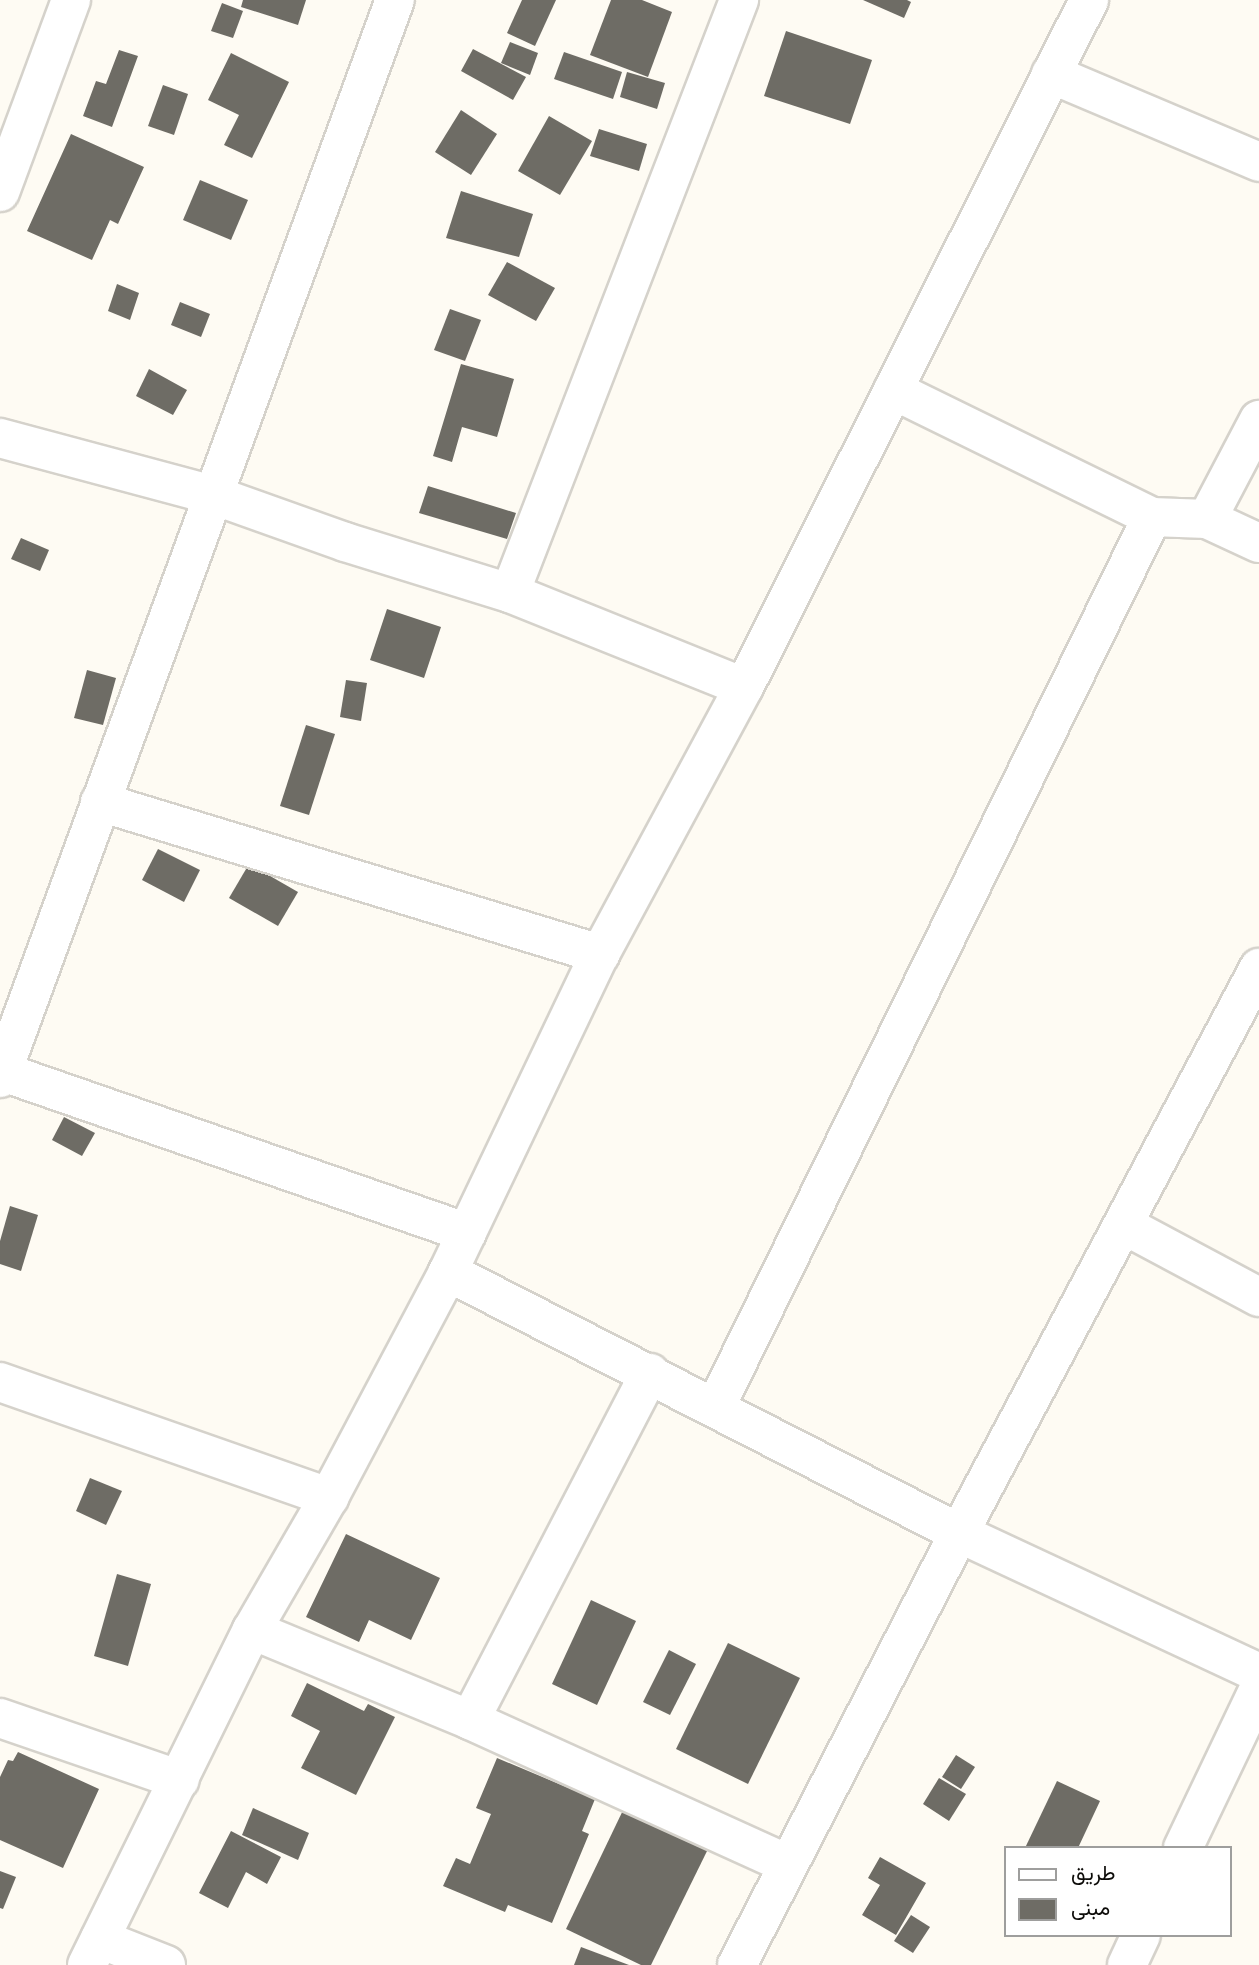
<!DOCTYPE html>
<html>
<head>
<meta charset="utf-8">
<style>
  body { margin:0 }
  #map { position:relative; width:1259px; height:1965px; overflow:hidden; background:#fefbf3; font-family:"Nunito Sans",Vazirmatn,sans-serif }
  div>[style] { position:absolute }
  .building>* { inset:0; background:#6e6c65 }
  .roads { filter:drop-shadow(2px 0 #d5d2cb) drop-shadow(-2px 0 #d5d2cb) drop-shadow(0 2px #d5d2cb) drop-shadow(0 -2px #d5d2cb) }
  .minor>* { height:38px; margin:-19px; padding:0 19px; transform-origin:19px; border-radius:19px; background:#fff }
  span { translate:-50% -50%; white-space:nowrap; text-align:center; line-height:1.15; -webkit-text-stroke:5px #fff; paint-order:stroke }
  .legend { position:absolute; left:1004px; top:1846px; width:228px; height:91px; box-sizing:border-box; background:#fff; border:2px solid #9e9e9d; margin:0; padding:9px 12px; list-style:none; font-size:21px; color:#0d0c09 }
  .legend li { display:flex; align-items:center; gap:14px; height:35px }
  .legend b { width:35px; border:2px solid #9e9e9d }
</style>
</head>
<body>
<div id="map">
  <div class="building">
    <i style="clip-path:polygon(243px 0,306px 0,298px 25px,241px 7px)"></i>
    <i style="clip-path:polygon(522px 0,556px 0,535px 46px,507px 33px)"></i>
    <i style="clip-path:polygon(611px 0,642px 0,672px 12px,648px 77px,590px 55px)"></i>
    <i style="clip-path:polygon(863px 0,907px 0,911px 2px,904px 18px)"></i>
    <i style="clip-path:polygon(222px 3px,243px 11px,233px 38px,211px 31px)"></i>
    <i style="clip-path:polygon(786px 31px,872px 60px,850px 124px,764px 96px)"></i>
    <i style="clip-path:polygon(510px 42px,538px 53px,530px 75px,501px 63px)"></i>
    <i style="clip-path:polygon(473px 49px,526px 77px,513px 100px,461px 71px)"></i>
    <i style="clip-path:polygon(119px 50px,138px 56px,112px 127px,83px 116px,96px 81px,106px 84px)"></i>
    <i style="clip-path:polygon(564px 52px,622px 72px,613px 99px,554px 79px)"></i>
    <i style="clip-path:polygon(231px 53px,289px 82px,252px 158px,224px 145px,239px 115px,208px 100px)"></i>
    <i style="clip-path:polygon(627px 72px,665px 83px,657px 109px,620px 97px)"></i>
    <i style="clip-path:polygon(163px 85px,188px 94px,174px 135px,148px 126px)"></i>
    <i style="clip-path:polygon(461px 110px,497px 134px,471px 175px,435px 152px)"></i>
    <i style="clip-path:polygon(549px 116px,592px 141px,560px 195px,518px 171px)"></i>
    <i style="clip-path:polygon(599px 129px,647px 144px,639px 171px,590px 156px)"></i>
    <i style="clip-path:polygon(71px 134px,144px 167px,118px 224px,110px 220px,92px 260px,27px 231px)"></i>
    <i style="clip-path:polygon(200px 180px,248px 200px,231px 240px,183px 220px)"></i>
    <i style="clip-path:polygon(461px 191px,533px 214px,519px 257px,446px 238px)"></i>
    <i style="clip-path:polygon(507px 262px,555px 288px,536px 321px,488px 295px)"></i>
    <i style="clip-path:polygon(117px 284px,139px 293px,130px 320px,108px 311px)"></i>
    <i style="clip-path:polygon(180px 302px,210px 314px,201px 337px,171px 325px)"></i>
    <i style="clip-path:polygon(450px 309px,481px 320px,465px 361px,434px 350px)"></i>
    <i style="clip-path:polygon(461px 364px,514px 379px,497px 437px,462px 427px,452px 462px,433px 456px)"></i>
    <i style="clip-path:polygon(149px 369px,187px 390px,173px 415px,136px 396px)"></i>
    <i style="clip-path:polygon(428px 486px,516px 513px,507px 539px,419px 513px)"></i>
    <i style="clip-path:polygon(21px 538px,49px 550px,40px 571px,11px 559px)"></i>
    <i style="clip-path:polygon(387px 609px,441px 627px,424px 678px,370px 660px)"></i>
    <i style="clip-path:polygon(87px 670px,116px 678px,103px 725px,74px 718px)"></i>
    <i style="clip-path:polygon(346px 680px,367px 683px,361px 721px,340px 717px)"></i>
    <i style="clip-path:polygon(306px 725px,335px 734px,309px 815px,280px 806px)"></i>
    <i style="clip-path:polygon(158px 849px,200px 870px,184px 902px,142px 880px)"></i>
    <i style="clip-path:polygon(249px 864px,298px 892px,278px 926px,229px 898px)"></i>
    <i style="clip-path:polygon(64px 1117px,95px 1133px,82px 1156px,52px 1140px)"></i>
    <i style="clip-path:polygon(10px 1206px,38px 1215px,21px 1271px,0 1264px,0 1241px)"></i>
    <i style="clip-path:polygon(90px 1478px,122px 1491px,106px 1525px,76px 1511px)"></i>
    <i style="clip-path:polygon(346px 1534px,440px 1578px,411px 1640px,369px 1620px,359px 1642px,306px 1617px)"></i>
    <i style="clip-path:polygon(117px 1574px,151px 1584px,128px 1666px,94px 1656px)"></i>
    <i style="clip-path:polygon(591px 1600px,636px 1621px,597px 1705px,552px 1684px)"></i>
    <i style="clip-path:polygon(728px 1643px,800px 1678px,748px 1784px,676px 1749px)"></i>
    <i style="clip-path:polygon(669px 1650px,696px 1664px,670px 1715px,643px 1702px)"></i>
    <i style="clip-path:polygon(307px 1683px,364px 1711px,368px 1704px,395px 1717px,356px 1795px,301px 1768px,320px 1731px,291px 1716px)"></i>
    <i style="clip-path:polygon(18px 1752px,99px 1789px,63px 1868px,0 1840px,0 1777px,8px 1760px,13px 1761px)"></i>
    <i style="clip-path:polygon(956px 1755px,975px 1767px,961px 1789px,942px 1777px)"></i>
    <i style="clip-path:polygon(497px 1758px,595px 1799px,582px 1831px,589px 1834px,552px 1923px,508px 1905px,505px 1912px,443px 1886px,456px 1858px,470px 1864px,491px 1814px,476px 1808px)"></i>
    <i style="clip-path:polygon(939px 1778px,966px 1794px,949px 1821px,923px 1804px)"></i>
    <i style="clip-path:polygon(1057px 1781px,1100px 1801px,1078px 1848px,1025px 1848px)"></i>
    <i style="clip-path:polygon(626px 1804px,710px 1845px,651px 1965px,641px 1965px,566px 1929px)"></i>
    <i style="clip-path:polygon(253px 1808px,309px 1833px,298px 1860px,242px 1835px)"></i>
    <i style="clip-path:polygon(231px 1831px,281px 1857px,267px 1884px,246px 1872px,228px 1908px,199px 1893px)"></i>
    <i style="clip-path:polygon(880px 1857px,926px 1883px,896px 1935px,862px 1915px,880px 1885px,868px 1878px)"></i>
    <i style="clip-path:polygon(0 1871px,16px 1877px,3px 1909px,0 1908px)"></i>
    <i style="clip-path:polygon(911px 1915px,930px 1927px,913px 1953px,894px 1941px)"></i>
    <i style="clip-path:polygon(581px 1947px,629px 1965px,574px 1965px)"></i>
  </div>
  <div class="roads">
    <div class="minor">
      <i style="left:1051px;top:74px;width:226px;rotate:22.9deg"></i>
      <i style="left:0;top:192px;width:205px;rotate:-69.7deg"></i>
      <i style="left:893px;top:390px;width:288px;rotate:26.1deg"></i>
      <i style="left:1152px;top:517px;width:55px;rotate:2.1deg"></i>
      <i style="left:1207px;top:519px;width:57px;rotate:24.8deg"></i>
      <i style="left:0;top:438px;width:224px;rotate:15deg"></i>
      <i style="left:216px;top:496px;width:137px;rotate:19.6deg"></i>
      <i style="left:345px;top:542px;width:173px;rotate:17.2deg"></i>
      <i style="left:510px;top:593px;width:252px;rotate:21.9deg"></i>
      <i style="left:1207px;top:519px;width:112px;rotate:-62.3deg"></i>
      <i style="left:510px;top:593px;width:636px;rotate:-68.88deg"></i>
      <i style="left:100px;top:802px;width:523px;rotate:16.91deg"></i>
      <i style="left:3px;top:1072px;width:491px;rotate:19.1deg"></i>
      <i style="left:0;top:1078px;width:1148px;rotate:-69.88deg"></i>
      <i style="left:1124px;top:1225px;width:153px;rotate:28.1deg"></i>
      <i style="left:448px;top:1272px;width:574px;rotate:27.06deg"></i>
      <i style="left:959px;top:1533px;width:331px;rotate:25deg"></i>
      <i style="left:0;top:1382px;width:349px;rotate:19.3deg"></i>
      <i style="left:715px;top:1408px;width:992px;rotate:-63.87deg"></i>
      <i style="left:252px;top:1630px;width:236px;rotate:22.4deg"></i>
      <i style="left:470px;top:1720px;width:348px;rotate:24.4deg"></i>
      <i style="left:0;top:1718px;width:190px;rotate:19deg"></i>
      <i style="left:470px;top:1720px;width:391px;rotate:-62.6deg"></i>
      <i style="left:1183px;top:1848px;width:176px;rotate:-64.5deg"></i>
      <i style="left:100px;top:1939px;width:71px;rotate:21.5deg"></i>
      <i style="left:87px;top:1965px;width:373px;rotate:-63.8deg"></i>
      <i style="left:252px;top:1630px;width:154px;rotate:-59.9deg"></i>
      <i style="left:329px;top:1497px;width:255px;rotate:-62.1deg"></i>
      <i style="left:448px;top:1272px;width:352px;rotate:-64.5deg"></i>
      <i style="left:600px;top:954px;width:303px;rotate:-61.7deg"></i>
      <i style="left:744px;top:687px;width:769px;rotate:-63.33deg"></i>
      <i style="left:737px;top:1965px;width:486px;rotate:-62.8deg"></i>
      <i style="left:959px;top:1533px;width:640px;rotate:-62.03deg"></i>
      <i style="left:1127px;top:1965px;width:33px;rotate:-65deg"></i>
    </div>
  </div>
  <ul class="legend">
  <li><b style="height:9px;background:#fff"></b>طريق</li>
  <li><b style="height:19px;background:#6e6c65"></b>مبنى</li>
  </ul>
</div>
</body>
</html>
